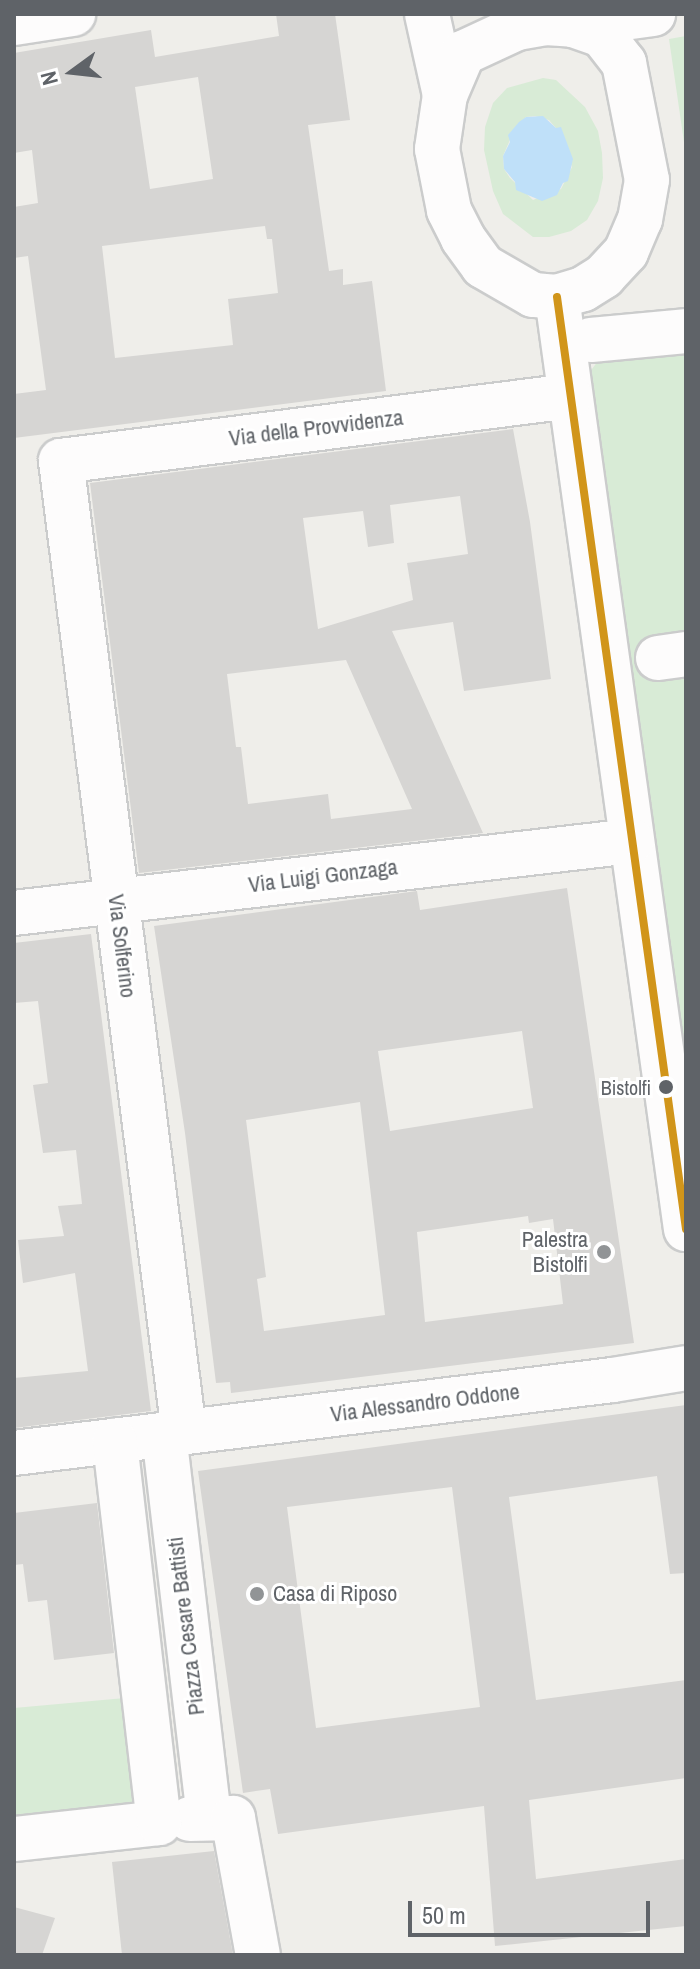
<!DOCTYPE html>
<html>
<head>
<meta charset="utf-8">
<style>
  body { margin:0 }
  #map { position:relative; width:700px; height:1969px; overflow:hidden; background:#efeeea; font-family:"Archivo Narrow",sans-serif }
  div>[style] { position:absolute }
  .green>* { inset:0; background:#d8ebd6 }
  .water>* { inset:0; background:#bfe0f9 }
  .building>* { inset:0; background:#d6d5d3 }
  .roads { filter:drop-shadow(2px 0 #cbcccc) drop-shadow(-2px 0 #cbcccc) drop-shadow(0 2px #cbcccc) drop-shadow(0 -2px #cbcccc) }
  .minor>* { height:44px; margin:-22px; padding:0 22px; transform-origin:22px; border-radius:22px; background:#fdfcfc }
  .bus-1>* { height:8px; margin:-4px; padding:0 4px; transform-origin:4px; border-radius:4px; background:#d1951a }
  .dots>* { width:22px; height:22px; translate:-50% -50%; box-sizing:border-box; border:4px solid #fff; border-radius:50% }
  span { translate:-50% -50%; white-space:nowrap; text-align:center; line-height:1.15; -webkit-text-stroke:6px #fff; paint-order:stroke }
  .bus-label { font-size:20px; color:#5f6368 }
  .right { translate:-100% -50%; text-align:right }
  .street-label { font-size:22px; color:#5f6368 }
  .poi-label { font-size:22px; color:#5f6368 }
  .left { translate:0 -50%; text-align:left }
  .frame { position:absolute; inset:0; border:16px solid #5f6368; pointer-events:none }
  .north { position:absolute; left:32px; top:32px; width:80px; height:80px; -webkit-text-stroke:6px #fff; paint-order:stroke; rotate:255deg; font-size:22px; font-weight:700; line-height:32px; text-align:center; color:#5f6368 }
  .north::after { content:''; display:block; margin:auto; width:28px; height:36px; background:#5f6368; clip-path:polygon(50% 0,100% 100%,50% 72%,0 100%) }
  .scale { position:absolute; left:408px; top:1901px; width:242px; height:36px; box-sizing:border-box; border:4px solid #5f6368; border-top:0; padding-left:10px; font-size:24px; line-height:28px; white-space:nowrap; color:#5f6368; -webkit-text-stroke:6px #fff; paint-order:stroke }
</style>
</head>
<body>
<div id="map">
  <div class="green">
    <i style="clip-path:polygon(686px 36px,686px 156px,669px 39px)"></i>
    <i style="clip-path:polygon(evenodd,543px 78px,556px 80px,585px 107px,598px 131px,602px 153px,603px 178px,598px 201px,587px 220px,571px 231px,549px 237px,533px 237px,503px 214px,493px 191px,484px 150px,485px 127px,493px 103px,507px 88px,543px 78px,535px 116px,549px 120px,561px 134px,572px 167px,561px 189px,533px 200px,510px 178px,504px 169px,503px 156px,515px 128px,526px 117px,535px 116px)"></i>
    <i style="clip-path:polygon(686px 314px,686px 1116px,580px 385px,598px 361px)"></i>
    <i style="clip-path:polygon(125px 1698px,137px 1803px,14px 1816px,14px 1708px)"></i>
  </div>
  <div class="water">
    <i style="clip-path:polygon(543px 116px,556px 128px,561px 127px,573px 159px,568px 181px,563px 183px,557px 195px,542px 201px,516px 190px,515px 182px,504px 169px,503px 156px,510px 142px,508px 135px,519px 122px,526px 117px)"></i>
  </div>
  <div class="building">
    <i style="clip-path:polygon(evenodd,276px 14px,335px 14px,350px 120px,308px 125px,329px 271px,343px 269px,343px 285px,372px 281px,386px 391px,14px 438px,14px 394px,46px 390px,28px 256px,14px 258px,14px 207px,38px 203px,32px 150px,14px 153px,14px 53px,151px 30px,155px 57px,279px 36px,276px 14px,198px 77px,213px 179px,150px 189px,135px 87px,198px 77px,276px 14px,265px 226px,267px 239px,272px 239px,278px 293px,228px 299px,233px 345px,115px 358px,102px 246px,265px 226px)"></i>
    <i style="clip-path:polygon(evenodd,513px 429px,530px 522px,551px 679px,464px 691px,453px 622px,392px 631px,483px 833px,139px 873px,90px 483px,513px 429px,460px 496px,468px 554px,407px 563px,413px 600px,318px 629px,303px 518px,363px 511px,368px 547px,394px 543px,390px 505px,460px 496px,513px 429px,346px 660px,412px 809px,331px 819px,328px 794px,248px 804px,241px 747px,236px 747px,227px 674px,346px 660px)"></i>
    <i style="clip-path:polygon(evenodd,567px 888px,634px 1343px,231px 1393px,230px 1382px,216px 1383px,185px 1133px,154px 926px,417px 891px,420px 910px,567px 888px,522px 1031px,533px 1108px,390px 1131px,378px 1051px,522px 1031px,567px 888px,360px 1102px,385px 1315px,264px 1331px,257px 1279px,266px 1277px,246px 1120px,360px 1102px,567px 888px,528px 1216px,529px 1223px,553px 1219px,563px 1304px,425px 1322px,417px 1232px,528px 1216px)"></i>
    <i style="clip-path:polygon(91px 934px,151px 1411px,14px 1428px,14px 1378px,88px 1371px,75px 1273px,23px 1283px,18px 1240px,64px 1236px,58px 1206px,82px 1204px,76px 1150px,43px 1153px,33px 1085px,48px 1083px,38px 1001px,14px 1003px,14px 943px)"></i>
    <i style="clip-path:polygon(evenodd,686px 1405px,686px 1573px,670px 1574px,657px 1476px,509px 1497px,536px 1700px,686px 1680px,686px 1778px,529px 1800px,536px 1879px,686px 1859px,686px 1926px,495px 1946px,484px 1806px,278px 1834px,270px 1789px,243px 1793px,198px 1471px,686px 1405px,452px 1487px,480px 1707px,316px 1728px,287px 1507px,452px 1487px)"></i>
    <i style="clip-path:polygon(97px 1503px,114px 1653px,54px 1660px,47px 1600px,28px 1602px,23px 1564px,14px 1565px,14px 1513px)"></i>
    <i style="clip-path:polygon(214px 1851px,233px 1955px,122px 1955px,112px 1862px)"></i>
    <i style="clip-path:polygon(14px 1907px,55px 1918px,42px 1955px,14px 1955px)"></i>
  </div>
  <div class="roads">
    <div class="minor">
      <i style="left:427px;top:14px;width:83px;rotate:77.5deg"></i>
      <i style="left:14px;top:23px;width:60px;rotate:-8.7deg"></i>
      <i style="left:546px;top:23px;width:27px;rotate:4deg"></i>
      <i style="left:573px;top:25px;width:31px;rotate:19deg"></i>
      <i style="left:602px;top:35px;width:36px;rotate:52deg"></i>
      <i style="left:624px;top:63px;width:119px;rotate:78.9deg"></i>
      <i style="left:647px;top:180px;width:40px;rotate:100deg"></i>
      <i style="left:640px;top:219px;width:36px;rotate:113deg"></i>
      <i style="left:626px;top:252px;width:33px;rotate:133deg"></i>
      <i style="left:604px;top:276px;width:25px;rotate:148deg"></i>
      <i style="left:583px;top:289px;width:27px;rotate:163deg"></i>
      <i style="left:557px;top:297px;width:24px;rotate:-175deg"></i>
      <i style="left:533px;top:295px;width:58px;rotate:-149.9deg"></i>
      <i style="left:483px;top:266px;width:34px;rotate:-126deg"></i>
      <i style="left:463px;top:238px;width:31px;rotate:-117deg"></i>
      <i style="left:449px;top:210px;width:62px;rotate:-101.1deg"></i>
      <i style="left:437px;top:149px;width:55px;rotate:-81.6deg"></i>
      <i style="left:445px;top:95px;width:46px;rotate:-66.8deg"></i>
      <i style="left:463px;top:53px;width:60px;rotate:-24.8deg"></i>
      <i style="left:517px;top:28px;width:29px;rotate:-10deg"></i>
      <i style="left:573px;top:25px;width:81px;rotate:-7.8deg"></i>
      <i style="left:557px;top:297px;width:941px;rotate:82.12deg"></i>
      <i style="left:591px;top:340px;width:95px;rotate:-5.4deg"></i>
      <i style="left:658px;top:658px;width:28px;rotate:-8deg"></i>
      <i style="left:14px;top:913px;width:622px;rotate:-6.65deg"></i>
      <i style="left:184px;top:1432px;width:979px;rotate:-97.22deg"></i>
      <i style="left:61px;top:461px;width:513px;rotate:-7.28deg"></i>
      <i style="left:164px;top:1434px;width:386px;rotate:83.3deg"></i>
      <i style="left:14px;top:1453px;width:603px;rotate:-6.95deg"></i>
      <i style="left:613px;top:1380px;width:74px;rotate:-9.3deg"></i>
      <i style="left:190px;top:1819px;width:43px;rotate:-1.3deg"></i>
      <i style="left:233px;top:1818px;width:139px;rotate:79.7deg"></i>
      <i style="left:14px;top:1839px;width:146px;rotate:-6.3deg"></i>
      <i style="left:159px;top:1823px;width:385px;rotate:-96.6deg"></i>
    </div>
  </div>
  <div class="bus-1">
    <i style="left:557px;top:297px;width:941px;rotate:82.12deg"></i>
  </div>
  <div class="dots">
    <i style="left:666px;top:1087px;background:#5f6368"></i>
    <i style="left:604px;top:1252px;background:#919496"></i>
    <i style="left:257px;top:1594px;background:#919496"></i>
  </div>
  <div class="bus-label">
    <span class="right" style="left:651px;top:1087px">Bistolfi</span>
  </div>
  <div class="street-label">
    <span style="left:316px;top:428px;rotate:-7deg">Via della Provvidenza</span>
    <span style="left:323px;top:876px;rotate:-7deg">Via Luigi Gonzaga</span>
    <span style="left:122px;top:946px;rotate:83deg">Via Solferino</span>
    <span style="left:425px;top:1403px;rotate:-7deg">Via Alessandro Oddone</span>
    <span style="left:186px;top:1626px;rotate:-97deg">Piazza Cesare Battisti</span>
  </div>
  <div class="poi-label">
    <span class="right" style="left:588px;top:1252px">Palestra<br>Bistolfi</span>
    <span class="left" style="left:273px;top:1594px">Casa di Riposo</span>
  </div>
  <div class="frame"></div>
  <div class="north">N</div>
  <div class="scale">50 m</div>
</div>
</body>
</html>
